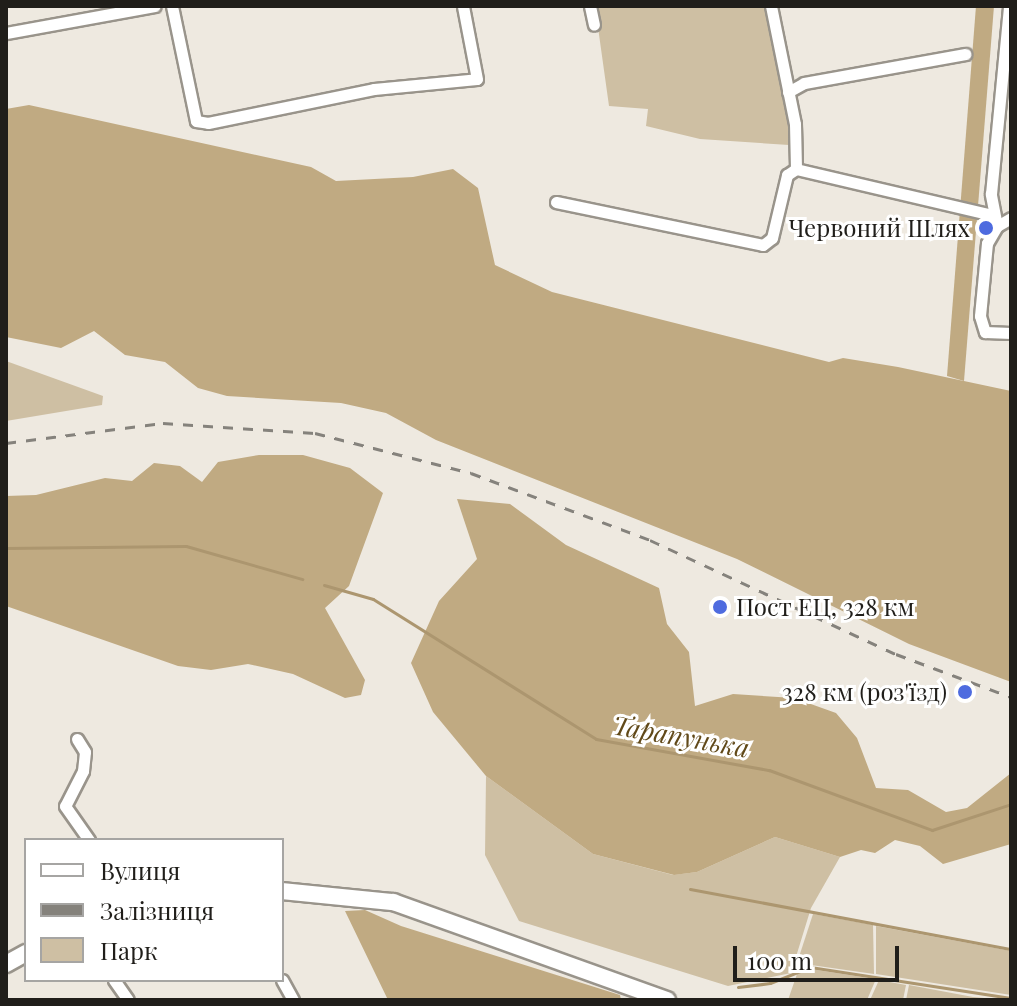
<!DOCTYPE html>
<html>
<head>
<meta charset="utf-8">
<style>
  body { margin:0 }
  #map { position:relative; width:1017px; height:1006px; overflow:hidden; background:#eee9e0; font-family:"Playfair Display",serif }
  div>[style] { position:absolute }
  .green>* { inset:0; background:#cebfa3 }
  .forest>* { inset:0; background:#c0aa82 }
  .stream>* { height:3px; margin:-1.5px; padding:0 1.5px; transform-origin:1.5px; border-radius:1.5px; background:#ac966f }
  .roads { filter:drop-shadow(2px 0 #99948b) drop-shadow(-2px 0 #99948b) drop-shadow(0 2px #99948b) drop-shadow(0 -2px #99948b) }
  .street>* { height:11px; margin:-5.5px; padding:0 5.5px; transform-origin:5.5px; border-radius:5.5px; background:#fff }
  .secondary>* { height:16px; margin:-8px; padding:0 8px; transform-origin:8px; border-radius:8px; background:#fff }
  .rail>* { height:3px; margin-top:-1.5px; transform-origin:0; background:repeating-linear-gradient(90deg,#85827c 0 10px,transparent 0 20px) }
  .dots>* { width:22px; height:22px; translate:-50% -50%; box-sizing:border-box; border:4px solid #fff; border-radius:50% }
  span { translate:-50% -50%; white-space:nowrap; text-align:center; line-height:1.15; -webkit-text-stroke:6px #fff; paint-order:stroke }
  .poi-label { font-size:24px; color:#201e1a }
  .right { translate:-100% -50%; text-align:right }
  .left { translate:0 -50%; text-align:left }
  .water-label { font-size:26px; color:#614919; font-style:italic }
  .frame { position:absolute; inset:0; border:8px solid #201e1a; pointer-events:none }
  .legend { position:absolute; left:24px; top:838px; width:260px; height:144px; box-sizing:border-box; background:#fff; border:2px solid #a6a5a3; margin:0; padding:10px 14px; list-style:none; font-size:24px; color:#201e1a }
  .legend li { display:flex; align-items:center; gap:16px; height:40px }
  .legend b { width:40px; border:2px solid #a6a5a3 }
  .scale { position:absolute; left:733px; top:946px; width:166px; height:36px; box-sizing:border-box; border:4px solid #201e1a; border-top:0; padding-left:10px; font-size:24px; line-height:28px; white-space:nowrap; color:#201e1a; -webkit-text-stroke:6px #fff; paint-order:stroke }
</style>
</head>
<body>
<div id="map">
  <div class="green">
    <i style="clip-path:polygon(595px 6px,767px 6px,789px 110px,789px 145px,700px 139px,646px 126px,648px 109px,609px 106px)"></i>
    <i style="clip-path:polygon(6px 361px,103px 396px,102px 405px,6px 421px)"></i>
    <i style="clip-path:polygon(486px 776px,593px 854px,673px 875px,697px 872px,775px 837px,840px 857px,811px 908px,791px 973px,728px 986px,519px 921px,485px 855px)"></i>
    <i style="clip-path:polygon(813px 914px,873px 925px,874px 974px,797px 963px)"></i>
    <i style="clip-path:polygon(876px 926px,1011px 951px,1011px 995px,876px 974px)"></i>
    <i style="clip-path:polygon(810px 969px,875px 979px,876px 979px,867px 1000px,788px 1000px,797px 974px)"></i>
    <i style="clip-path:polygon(879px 980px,906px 985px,903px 1000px,870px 1000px)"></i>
    <i style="clip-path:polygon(909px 985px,973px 997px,1007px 1000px,906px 1000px)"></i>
  </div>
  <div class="forest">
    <i style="clip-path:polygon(976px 6px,994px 6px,964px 381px,947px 376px)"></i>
    <i style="clip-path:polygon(29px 105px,311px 167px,336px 181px,413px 177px,453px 169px,478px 188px,495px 265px,552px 292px,829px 362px,843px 358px,898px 367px,1011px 391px,1011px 682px,909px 644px,737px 559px,436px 440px,386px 413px,341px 403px,227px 396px,198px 388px,165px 362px,125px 355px,94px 331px,61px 348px,6px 337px,6px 109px)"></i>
    <i style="clip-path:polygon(259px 455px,303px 455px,350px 468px,383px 493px,349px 586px,325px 608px,365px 680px,361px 695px,345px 698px,293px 674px,248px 664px,211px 670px,178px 666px,6px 606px,6px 496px,36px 495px,105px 478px,132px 481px,154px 463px,180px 466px,202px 482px,218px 462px)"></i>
    <i style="clip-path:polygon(457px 499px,510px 504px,566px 545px,659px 588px,667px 624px,689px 652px,695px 706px,733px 694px,794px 698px,836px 713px,857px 738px,876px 788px,908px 790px,946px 812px,967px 808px,1011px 773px,1011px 844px,943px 864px,920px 846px,895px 840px,875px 853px,861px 850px,840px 857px,775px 837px,697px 872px,674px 875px,593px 854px,486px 776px,433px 712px,411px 663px,439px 601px,477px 559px)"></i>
    <i style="clip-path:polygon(365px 910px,401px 926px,620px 995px,621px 1000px,388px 1000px,345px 911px)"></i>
  </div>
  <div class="stream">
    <i style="left:6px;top:548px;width:180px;rotate:-0.6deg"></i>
    <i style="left:186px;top:546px;width:121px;rotate:15.9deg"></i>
    <i style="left:324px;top:585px;width:51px;rotate:15.9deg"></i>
    <i style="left:373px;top:599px;width:263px;rotate:32.1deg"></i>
    <i style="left:596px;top:739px;width:176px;rotate:10.2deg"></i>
    <i style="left:769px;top:770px;width:174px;rotate:20.2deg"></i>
    <i style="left:932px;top:830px;width:83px;rotate:-18.2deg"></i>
    <i style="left:690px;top:889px;width:327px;rotate:10.6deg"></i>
    <i style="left:738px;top:987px;width:32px;rotate:-7deg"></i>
    <i style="left:770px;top:983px;width:43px;rotate:-21.8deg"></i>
    <i style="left:810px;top:967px;width:203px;rotate:8.8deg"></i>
  </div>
  <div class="roads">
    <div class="street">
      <i style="left:172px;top:6px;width:117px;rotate:78.2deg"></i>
      <i style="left:196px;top:121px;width:12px;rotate:9deg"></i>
      <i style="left:208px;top:123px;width:169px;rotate:-11.6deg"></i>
      <i style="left:374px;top:89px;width:103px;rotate:-5.5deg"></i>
      <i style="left:477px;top:79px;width:74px;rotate:-100.9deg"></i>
      <i style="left:590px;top:6px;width:19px;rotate:78deg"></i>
      <i style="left:771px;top:6px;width:120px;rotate:78.5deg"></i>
      <i style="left:795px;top:124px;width:45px;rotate:88.7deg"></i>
      <i style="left:6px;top:33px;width:151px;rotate:-10.3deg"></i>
      <i style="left:788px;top:92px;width:18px;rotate:-29deg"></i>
      <i style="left:804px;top:83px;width:164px;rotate:-10.2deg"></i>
      <i style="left:556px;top:202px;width:211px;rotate:11.7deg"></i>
      <i style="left:763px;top:245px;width:11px;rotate:-38deg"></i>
      <i style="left:772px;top:238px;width:65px;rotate:-76.6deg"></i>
      <i style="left:787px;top:175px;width:11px;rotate:-34deg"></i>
      <i style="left:796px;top:169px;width:201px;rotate:13.2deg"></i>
      <i style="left:1011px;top:218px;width:16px;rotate:150deg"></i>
      <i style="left:997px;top:226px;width:20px;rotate:120deg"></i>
      <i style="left:987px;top:243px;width:73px;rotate:95.5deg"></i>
      <i style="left:980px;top:316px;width:17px;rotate:73deg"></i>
      <i style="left:985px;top:332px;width:26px;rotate:2deg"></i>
      <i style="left:997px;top:226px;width:33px;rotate:-101deg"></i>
      <i style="left:991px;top:194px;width:189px;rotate:-84.5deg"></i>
      <i style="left:77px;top:739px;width:15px;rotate:58deg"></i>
      <i style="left:85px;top:752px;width:19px;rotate:96deg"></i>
      <i style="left:83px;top:771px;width:39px;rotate:117deg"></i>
      <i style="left:65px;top:806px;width:42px;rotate:54.8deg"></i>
      <i style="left:114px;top:980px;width:24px;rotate:55deg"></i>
      <i style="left:282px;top:980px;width:23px;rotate:61deg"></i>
    </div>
    <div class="secondary">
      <i style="left:282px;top:891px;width:112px;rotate:5.7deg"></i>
      <i style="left:393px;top:902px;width:291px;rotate:19.7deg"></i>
      <i style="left:6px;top:964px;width:23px;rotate:-29deg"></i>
    </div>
  </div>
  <div class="rail">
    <i style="left:6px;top:443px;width:158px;rotate:-7.3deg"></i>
    <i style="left:163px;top:423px;width:152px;rotate:3.8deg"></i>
    <i style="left:315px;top:433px;width:161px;rotate:14.4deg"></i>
    <i style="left:471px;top:473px;width:191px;rotate:20.5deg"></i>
    <i style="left:650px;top:540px;width:271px;rotate:24.9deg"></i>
    <i style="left:896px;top:654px;width:123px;rotate:20.5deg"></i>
  </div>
  <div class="dots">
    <i style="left:986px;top:228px;background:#4e6bdf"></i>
    <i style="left:720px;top:607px;background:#4e6bdf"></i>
    <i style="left:965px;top:692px;background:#4e6bdf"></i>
  </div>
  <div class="poi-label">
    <span class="right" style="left:970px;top:228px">Червоний Шлях</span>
    <span class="left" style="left:736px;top:607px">Пост ЕЦ, 328 км</span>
    <span class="right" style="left:947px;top:692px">328 км (роз'їзд)</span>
  </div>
  <div class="water-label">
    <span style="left:681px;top:736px;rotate:10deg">Тарапунька</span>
  </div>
  <div class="frame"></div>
  <ul class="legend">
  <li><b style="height:10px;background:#fff"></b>Вулиця</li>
  <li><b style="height:10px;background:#85827c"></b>Залізниця</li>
  <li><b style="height:22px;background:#cebfa3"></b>Парк</li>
  </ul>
  <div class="scale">100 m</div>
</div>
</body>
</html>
